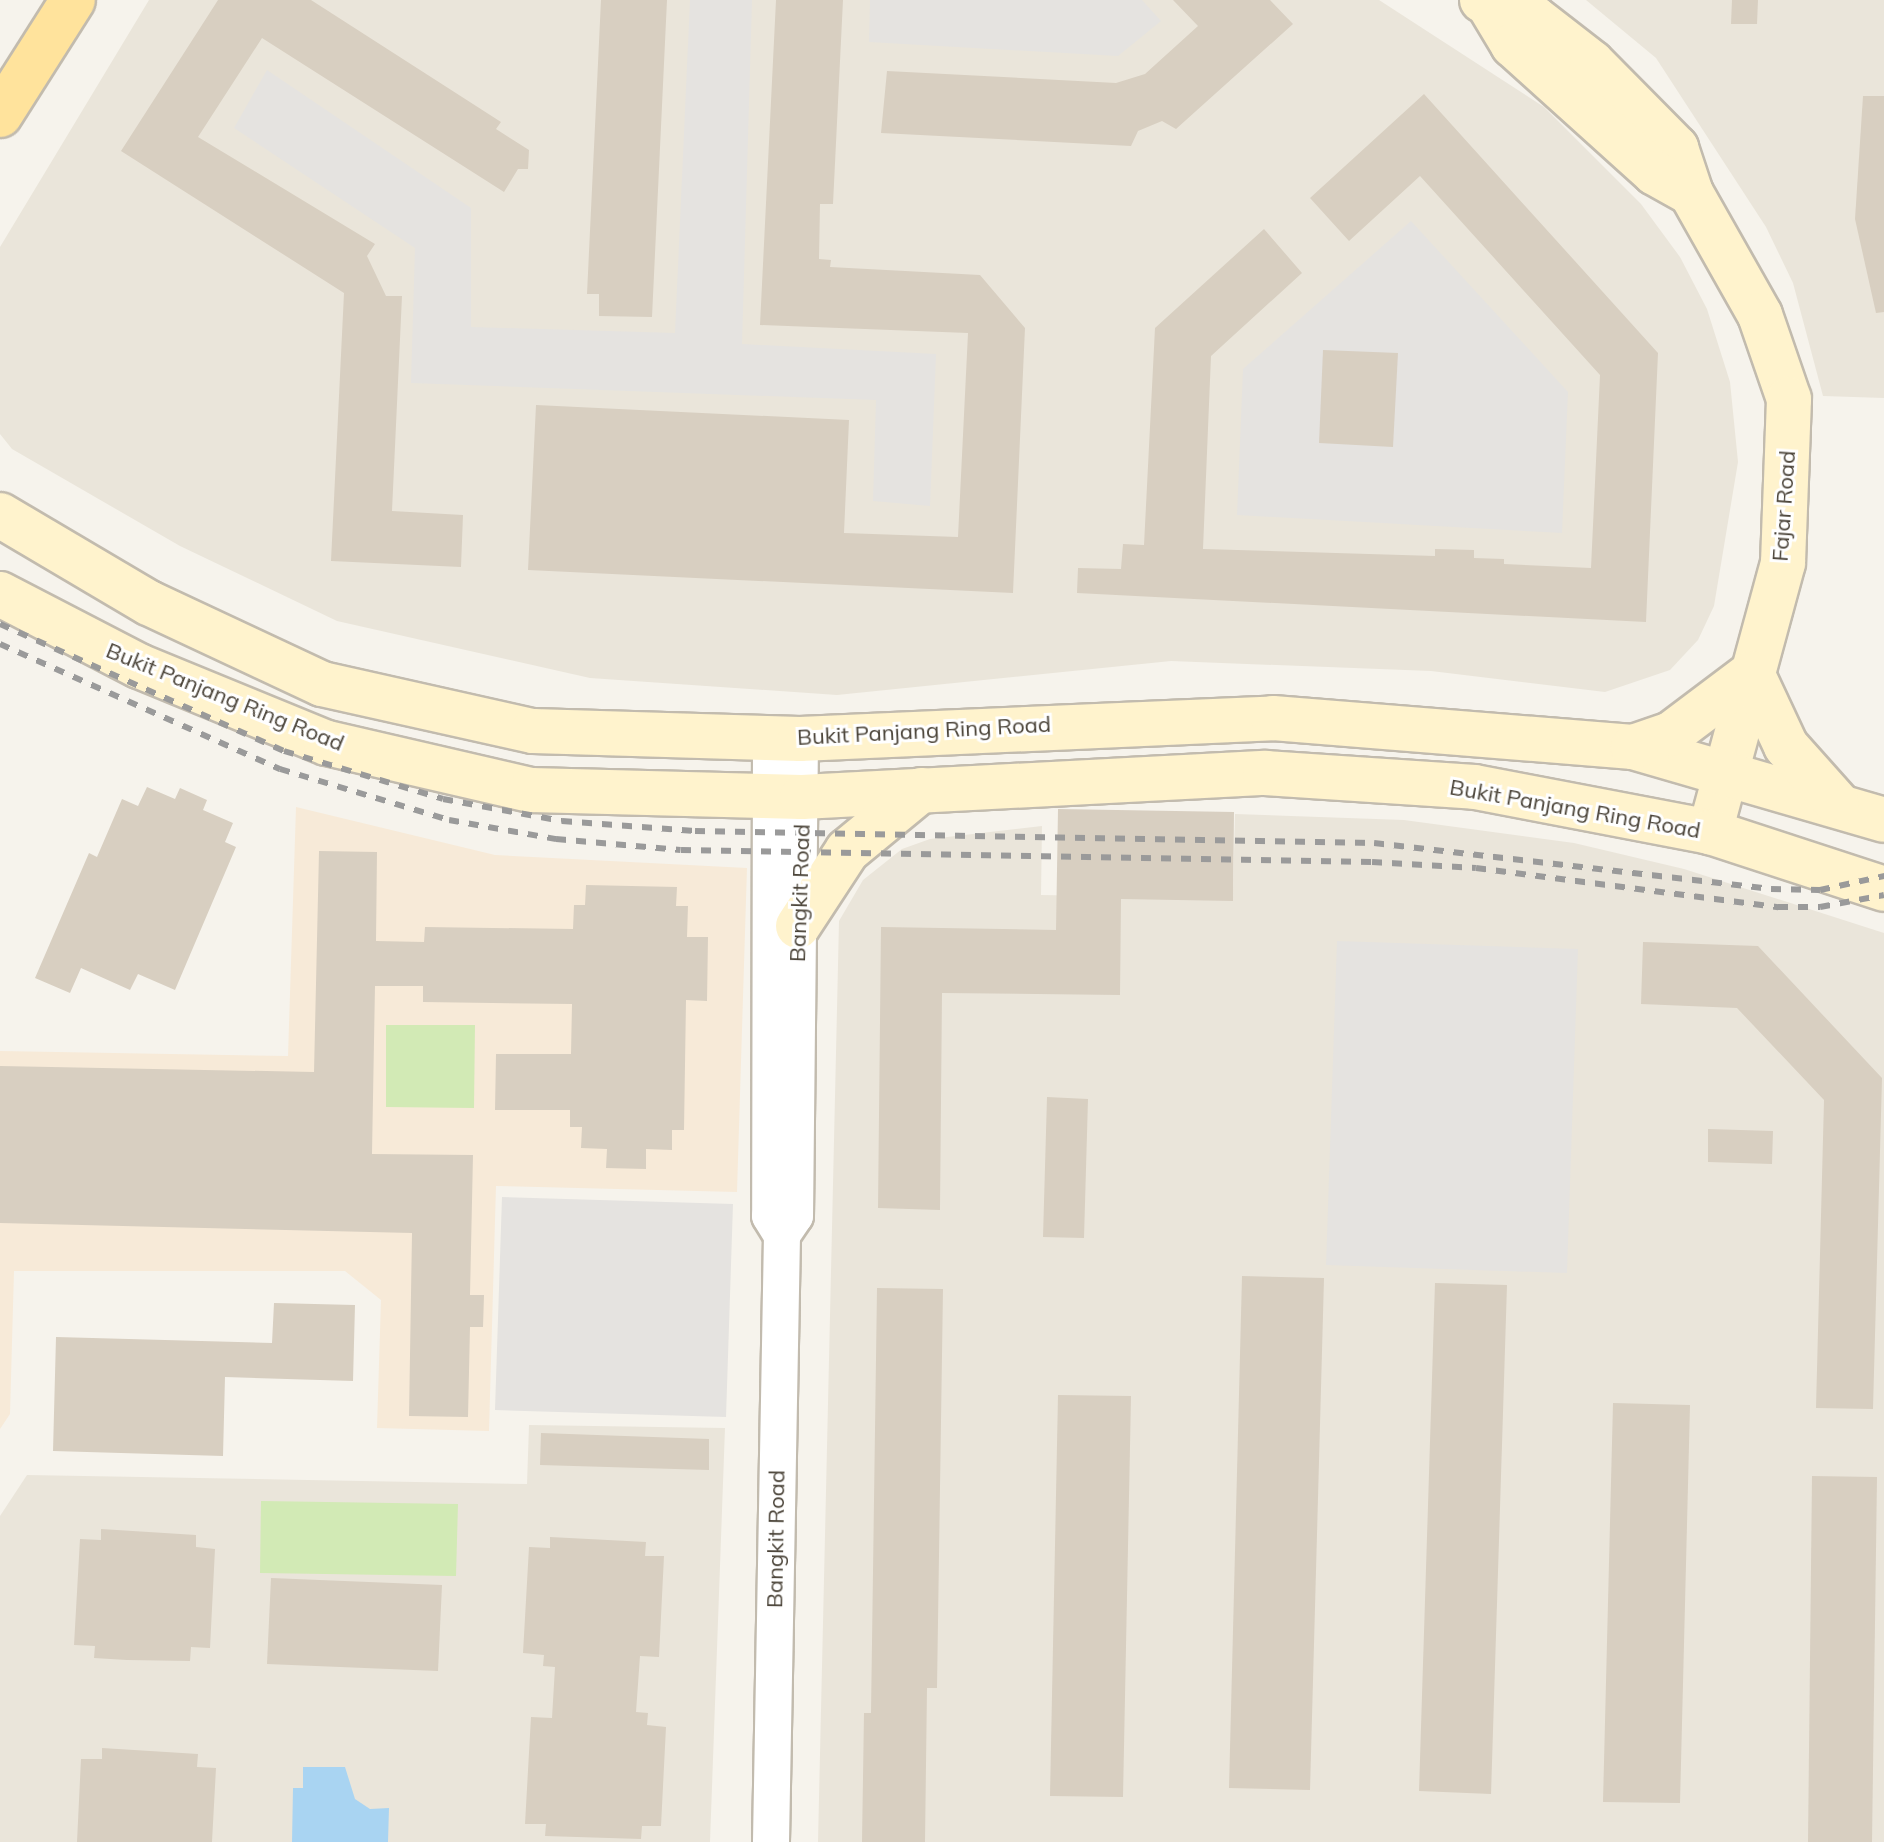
<!DOCTYPE html>
<html>
<head>
<meta charset="utf-8">
<style>
  body { margin:0 }
  #map { position:relative; width:1884px; height:1842px; overflow:hidden; background:#f6f3ec; font-family:Mulish,sans-serif }
  div>[style] { position:absolute }
  .residential>* { inset:0; background:#eae5da }
  .commercial>* { inset:0; background:#f7ead8 }
  .green>* { inset:0; background:#d2eab5 }
  .parking>* { inset:0; background:#e5e3e0 }
  .water>* { inset:0; background:#a9d4f2 }
  .building>* { inset:0; background:#d8cfc1 }
  .roads { filter:drop-shadow(2px 0 #c2bbae) drop-shadow(-2px 0 #c2bbae) drop-shadow(0 2px #c2bbae) drop-shadow(0 -2px #c2bbae) }
  .street>* { height:36px; margin:-18px; padding:0 18px; transform-origin:18px; border-radius:18px; background:#fff }
  .secondary>* { height:44px; margin:-22px; padding:0 22px; transform-origin:22px; border-radius:22px; background:#fff3cd }
  .primary>* { height:44px; margin:-22px; padding:0 22px; transform-origin:22px; border-radius:22px; background:#ffe39c }
  .rail>* { height:6px; margin-top:-3px; transform-origin:0; background:repeating-linear-gradient(90deg,#9a9a9a 0 10px,transparent 0 20px) }
  span { translate:-50% -50%; white-space:nowrap; text-align:center; line-height:1.15; -webkit-text-stroke:6px #fff; paint-order:stroke }
  .street-label { font-size:22px; color:#4b4439 }
</style>
</head>
<body>
<div id="map">
  <div class="residential">
    <i style="clip-path:polygon(149px 0,1379px 0,1544px 107px,1641px 204px,1680px 257px,1707px 309px,1730px 382px,1738px 462px,1714px 606px,1698px 640px,1670px 670px,1605px 692px,1431px 671px,1171px 661px,837px 695px,590px 678px,337px 621px,180px 546px,12px 449px,0 434px,0 247px)"></i>
    <i style="clip-path:polygon(1586px 0,1884px 0,1884px 398px,1823px 396px,1793px 283px,1766px 227px,1656px 58px)"></i>
    <i style="clip-path:polygon(1235px 814px,1404px 820px,1574px 843px,1684px 869px,1884px 933px,1884px 1842px,818px 1842px,839px 921px,863px 880px,902px 849px,930px 839px,1042px 826px,1041px 895px,1233px 898px)"></i>
    <i style="clip-path:polygon(529px 1425px,725px 1428px,710px 1842px,0 1842px,0 1516px,27px 1475px,527px 1484px)"></i>
  </div>
  <div class="commercial">
    <i style="clip-path:polygon(296px 807px,495px 855px,747px 868px,737px 1192px,496px 1186px,489px 1431px,377px 1428px,381px 1300px,345px 1271px,14px 1271px,10px 1414px,0 1429px,0 1051px,288px 1056px)"></i>
  </div>
  <div class="green">
    <i style="clip-path:polygon(386px 1025px,475px 1025px,474px 1108px,386px 1107px)"></i>
    <i style="clip-path:polygon(261px 1501px,458px 1504px,456px 1576px,260px 1573px)"></i>
  </div>
  <div class="parking">
    <i style="clip-path:polygon(690px 0,752px 0,742px 344px,936px 354px,930px 506px,873px 501px,876px 400px,411px 383px,415px 248px,234px 128px,267px 70px,471px 208px,471px 327px,675px 333px)"></i>
    <i style="clip-path:polygon(870px 0,1142px 0,1161px 21px,1118px 56px,869px 42px)"></i>
    <i style="clip-path:polygon(1411px 221px,1568px 392px,1562px 533px,1237px 515px,1243px 369px)"></i>
    <i style="clip-path:polygon(1337px 941px,1578px 949px,1567px 1273px,1326px 1265px)"></i>
    <i style="clip-path:polygon(502px 1197px,733px 1204px,726px 1417px,495px 1410px)"></i>
  </div>
  <div class="water">
    <i style="clip-path:polygon(303px 1767px,345px 1767px,355px 1799px,370px 1809px,389px 1808px,388px 1842px,292px 1842px,293px 1788px,303px 1788px)"></i>
  </div>
  <div class="building">
    <i style="clip-path:polygon(218px 0,311px 0,501px 122px,496px 129px,529px 150px,528px 169px,518px 169px,504px 192px,262px 38px,198px 137px,375px 244px,367px 256px,386px 296px,402px 296px,392px 511px,463px 515px,461px 567px,331px 561px,344px 293px,121px 151px)"></i>
    <i style="clip-path:polygon(601px 0,667px 0,652px 317px,599px 316px,599px 294px,587px 294px)"></i>
    <i style="clip-path:polygon(776px 0,843px 0,833px 204px,820px 204px,819px 259px,831px 260px,830px 267px,980px 275px,1025px 328px,1013px 593px,528px 570px,536px 405px,849px 420px,844px 533px,958px 537px,968px 333px,760px 325px)"></i>
    <i style="clip-path:polygon(1173px 0,1270px 0,1293px 24px,1176px 129px,1162px 121px,1138px 131px,1131px 146px,881px 133px,887px 71px,1116px 83px,1145px 74px,1198px 26px)"></i>
    <i style="clip-path:polygon(1732px 0,1758px 0,1757px 24px,1731px 24px)"></i>
    <i style="clip-path:polygon(1424px 94px,1658px 353px,1646px 622px,1077px 593px,1078px 568px,1121px 569px,1123px 544px,1144px 545px,1155px 328px,1264px 229px,1302px 273px,1211px 356px,1203px 549px,1435px 556px,1435px 549px,1474px 550px,1474px 558px,1504px 559px,1504px 564px,1591px 568px,1600px 375px,1420px 176px,1349px 241px,1310px 198px)"></i>
    <i style="clip-path:polygon(1863px 96px,1884px 96px,1884px 312px,1876px 313px,1855px 219px)"></i>
    <i style="clip-path:polygon(1323px 350px,1398px 353px,1393px 447px,1319px 443px)"></i>
    <i style="clip-path:polygon(147px 787px,175px 799px,180px 788px,207px 800px,203px 810px,233px 823px,225px 842px,236px 847px,175px 990px,138px 974px,130px 990px,81px 968px,70px 993px,35px 978px,89px 853px,97px 857px,122px 799px,138px 806px)"></i>
    <i style="clip-path:polygon(1058px 809px,1234px 812px,1233px 901px,1121px 899px,1120px 995px,942px 993px,940px 1210px,878px 1208px,881px 927px,1056px 930px)"></i>
    <i style="clip-path:polygon(319px 851px,377px 852px,376px 941px,424px 942px,425px 927px,573px 929px,574px 905px,585px 905px,586px 885px,677px 887px,676px 906px,688px 906px,687px 937px,708px 937px,707px 1001px,686px 1000px,684px 1130px,672px 1130px,672px 1150px,646px 1149px,646px 1169px,606px 1168px,607px 1149px,581px 1148px,582px 1127px,570px 1127px,570px 1110px,495px 1110px,496px 1054px,571px 1054px,572px 1004px,423px 1002px,423px 986px,375px 986px,372px 1154px,473px 1155px,470px 1295px,484px 1295px,483px 1327px,470px 1327px,468px 1417px,409px 1416px,412px 1233px,0 1223px,0 1066px,314px 1072px)"></i>
    <i style="clip-path:polygon(1643px 942px,1758px 946px,1882px 1078px,1873px 1409px,1816px 1408px,1824px 1100px,1737px 1008px,1641px 1004px)"></i>
    <i style="clip-path:polygon(1047px 1097px,1088px 1099px,1084px 1238px,1043px 1237px)"></i>
    <i style="clip-path:polygon(1708px 1129px,1773px 1131px,1772px 1164px,1708px 1162px)"></i>
    <i style="clip-path:polygon(1242px 1276px,1324px 1278px,1310px 1790px,1229px 1788px)"></i>
    <i style="clip-path:polygon(1435px 1283px,1507px 1285px,1491px 1794px,1419px 1791px)"></i>
    <i style="clip-path:polygon(877px 1288px,943px 1289px,937px 1688px,927px 1688px,925px 1842px,862px 1842px,864px 1713px,871px 1713px)"></i>
    <i style="clip-path:polygon(274px 1303px,355px 1305px,353px 1381px,225px 1377px,223px 1456px,53px 1451px,56px 1337px,272px 1343px)"></i>
    <i style="clip-path:polygon(1058px 1395px,1131px 1396px,1123px 1797px,1050px 1796px)"></i>
    <i style="clip-path:polygon(1613px 1403px,1690px 1405px,1680px 1803px,1603px 1802px)"></i>
    <i style="clip-path:polygon(541px 1433px,709px 1439px,709px 1470px,540px 1465px)"></i>
    <i style="clip-path:polygon(1812px 1476px,1877px 1477px,1872px 1842px,1808px 1842px)"></i>
    <i style="clip-path:polygon(101px 1529px,196px 1535px,196px 1547px,215px 1549px,210px 1648px,191px 1647px,190px 1661px,127px 1660px,94px 1658px,95px 1646px,74px 1645px,80px 1539px,101px 1540px)"></i>
    <i style="clip-path:polygon(550px 1537px,646px 1542px,645px 1556px,664px 1556px,659px 1657px,640px 1656px,636px 1712px,648px 1713px,647px 1725px,666px 1727px,661px 1826px,642px 1826px,641px 1839px,545px 1836px,546px 1824px,525px 1824px,531px 1717px,552px 1718px,555px 1667px,543px 1666px,544px 1655px,523px 1653px,529px 1547px,550px 1548px)"></i>
    <i style="clip-path:polygon(271px 1578px,442px 1585px,438px 1671px,267px 1664px)"></i>
    <i style="clip-path:polygon(102px 1748px,198px 1754px,197px 1767px,216px 1768px,212px 1842px,77px 1842px,81px 1759px,102px 1759px)"></i>
  </div>
  <div class="roads">
    <div class="street">
      <i style="left:771px;top:738px;width:478px;rotate:90.1deg"></i>
      <i style="left:770px;top:1216px;width:22px;rotate:58deg"></i>
      <i style="left:782px;top:1235px;width:607px;rotate:91.04deg"></i>
      <i style="left:782px;top:1235px;width:23px;rotate:-56deg"></i>
      <i style="left:795px;top:1216px;width:477px;rotate:-89.4deg"></i>
    </div>
    <div class="secondary">
      <i style="left:1482px;top:0;width:55px;rotate:19.1deg"></i>
      <i style="left:1534px;top:18px;width:73px;rotate:37.8deg"></i>
      <i style="left:1592px;top:63px;width:120px;rotate:45.3deg"></i>
      <i style="left:1676px;top:148px;width:47px;rotate:71.6deg"></i>
      <i style="left:1691px;top:193px;width:140px;rotate:60.5deg"></i>
      <i style="left:1760px;top:315px;width:89px;rotate:71deg"></i>
      <i style="left:1789px;top:399px;width:164px;rotate:92.1deg"></i>
      <i style="left:1783px;top:563px;width:279px;rotate:105.2deg"></i>
      <i style="left:1489px;top:5px;width:47px;rotate:59deg"></i>
      <i style="left:1513px;top:45px;width:191px;rotate:42deg"></i>
      <i style="left:1655px;top:173px;width:41px;rotate:29.1deg"></i>
      <i style="left:0;top:515px;width:173px;rotate:30.6deg"></i>
      <i style="left:149px;top:603px;width:191px;rotate:25.1deg"></i>
      <i style="left:322px;top:684px;width:216px;rotate:12.6deg"></i>
      <i style="left:533px;top:731px;width:267px;rotate:1.7deg"></i>
      <i style="left:800px;top:739px;width:473px;rotate:-2.5deg"></i>
      <i style="left:1273px;top:718px;width:361px;rotate:4.6deg"></i>
      <i style="left:1633px;top:747px;width:261px;rotate:16.2deg"></i>
      <i style="left:0;top:594px;width:157px;rotate:27.4deg"></i>
      <i style="left:139px;top:666px;width:203px;rotate:22.3deg"></i>
      <i style="left:327px;top:743px;width:209px;rotate:13deg"></i>
      <i style="left:531px;top:790px;width:271px;rotate:1.5deg"></i>
      <i style="left:802px;top:797px;width:464px;rotate:-3deg"></i>
      <i style="left:1265px;top:773px;width:210px;rotate:3.8deg"></i>
      <i style="left:1475px;top:787px;width:239px;rotate:10.8deg"></i>
      <i style="left:1710px;top:832px;width:183px;rotate:18.1deg"></i>
      <i style="left:1752px;top:673px;width:81px;rotate:65deg"></i>
      <i style="left:1786px;top:746px;width:76px;rotate:48.2deg"></i>
      <i style="left:1633px;top:747px;width:40px;rotate:-18.9deg"></i>
      <i style="left:1671px;top:734px;width:101px;rotate:-37deg"></i>
      <i style="left:798px;top:926px;width:90px;rotate:-56.8deg"></i>
      <i style="left:847px;top:851px;width:96px;rotate:-39.5deg"></i>
    </div>
    <div class="primary">
      <i style="left:0;top:115px;width:136px;rotate:-57.6deg"></i>
    </div>
  </div>
  <div class="rail">
    <i style="left:0;top:624px;width:311px;rotate:24.1deg"></i>
    <i style="left:284px;top:751px;width:166px;rotate:16.8deg"></i>
    <i style="left:443px;top:799px;width:121px;rotate:10.5deg"></i>
    <i style="left:562px;top:821px;width:133px;rotate:4.3deg"></i>
    <i style="left:695px;top:831px;width:679px;rotate:1.01deg"></i>
    <i style="left:1374px;top:843px;width:400px;rotate:6.6deg"></i>
    <i style="left:1771px;top:889px;width:49px;rotate:1.2deg"></i>
    <i style="left:1820px;top:890px;width:66px;rotate:-12.3deg"></i>
    <i style="left:0;top:644px;width:307px;rotate:24.1deg"></i>
    <i style="left:280px;top:769px;width:177px;rotate:16.8deg"></i>
    <i style="left:449px;top:820px;width:109px;rotate:10.1deg"></i>
    <i style="left:556px;top:839px;width:125px;rotate:5deg"></i>
    <i style="left:681px;top:850px;width:691px;rotate:0.99deg"></i>
    <i style="left:1372px;top:862px;width:104px;rotate:3.3deg"></i>
    <i style="left:1476px;top:868px;width:305px;rotate:7.4deg"></i>
    <i style="left:1778px;top:907px;width:42px"></i>
    <i style="left:1820px;top:907px;width:65px;rotate:-10.6deg"></i>
  </div>
  <div class="street-label">
    <span style="left:1784px;top:506px;rotate:-86deg">Fajar Road</span>
    <span style="left:225px;top:697px;rotate:22deg">Bukit Panjang Ring Road</span>
    <span style="left:924px;top:731px;rotate:-3deg">Bukit Panjang Ring Road</span>
    <span style="left:1575px;top:809px;rotate:10deg">Bukit Panjang Ring Road</span>
    <span style="left:800px;top:893px;rotate:-88deg">Bangkit Road</span>
    <span style="left:776px;top:1539px;rotate:-89deg">Bangkit Road</span>
  </div>
</div>
</body>
</html>
